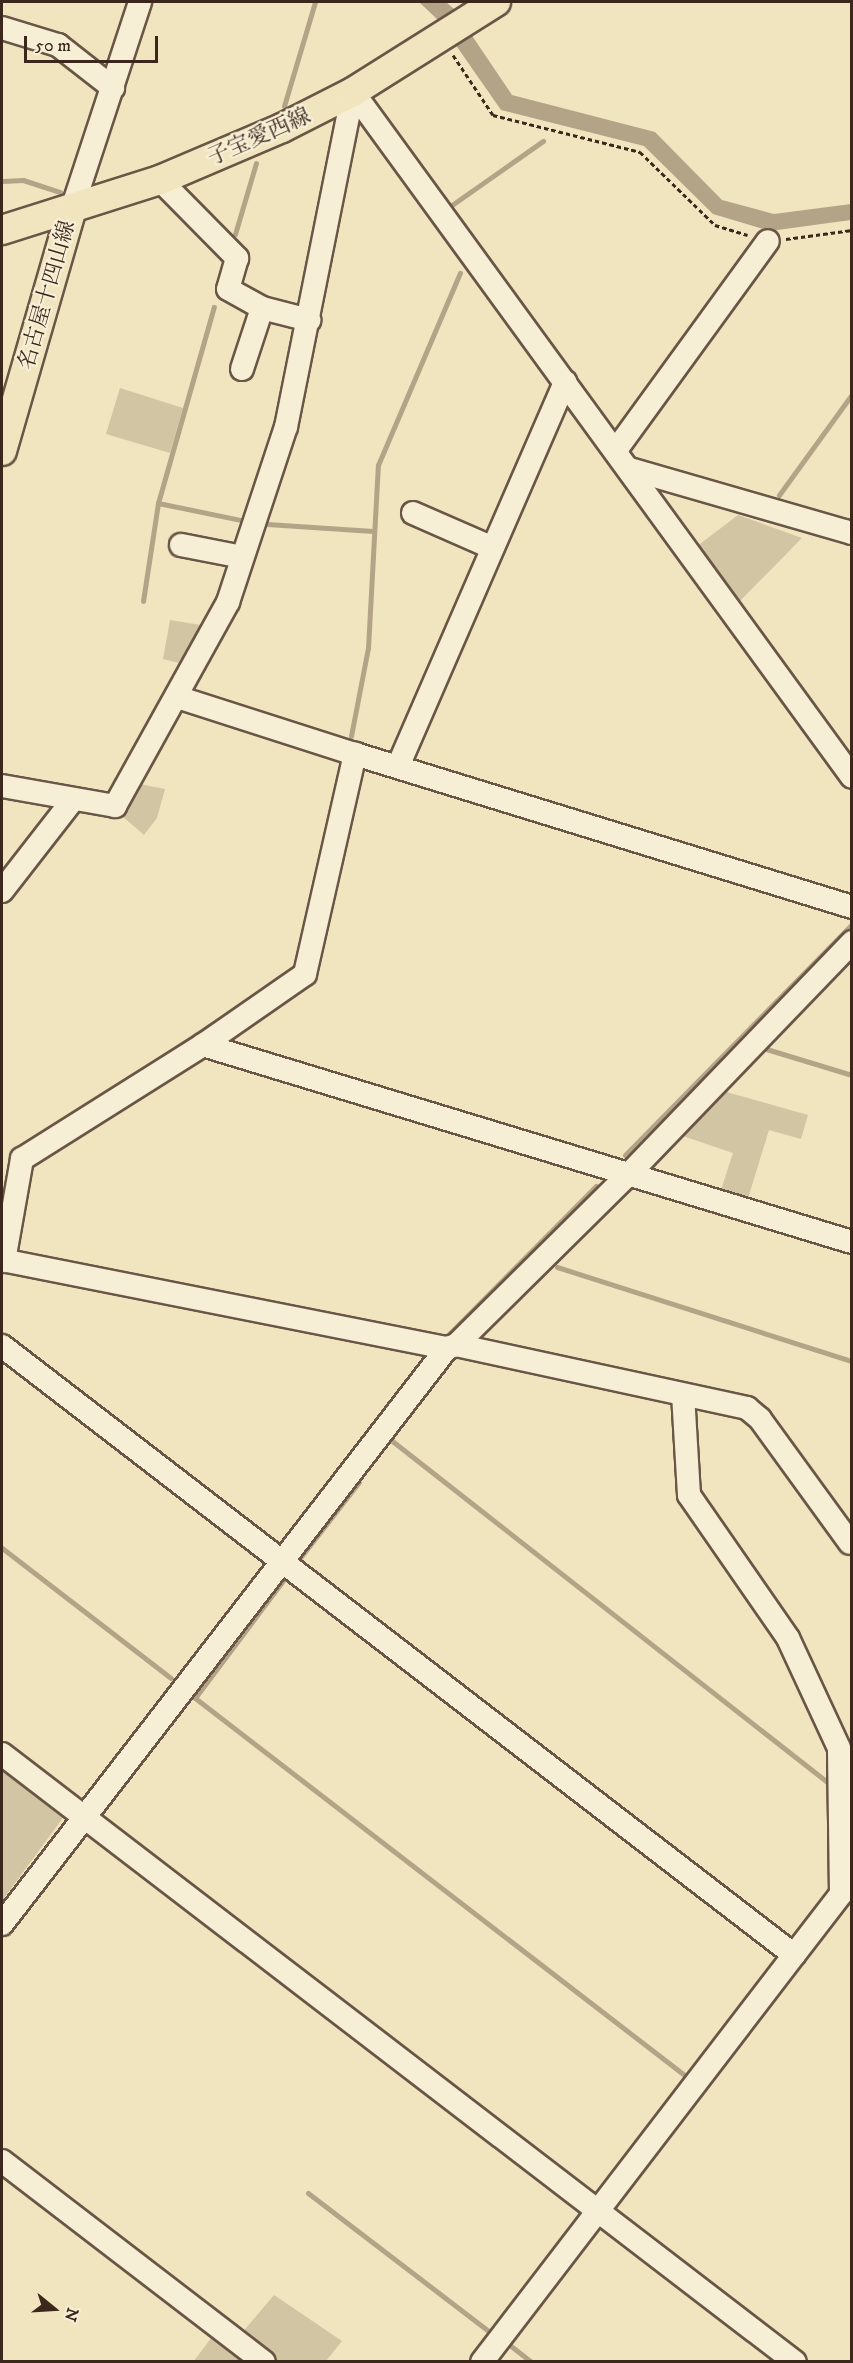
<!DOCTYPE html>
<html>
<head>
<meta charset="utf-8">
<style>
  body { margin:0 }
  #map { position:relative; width:853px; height:2363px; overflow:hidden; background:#f1e5bf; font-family:"IM FELL DW Pica","Noto Serif JP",serif }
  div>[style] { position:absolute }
  .green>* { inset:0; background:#d2c5a3 }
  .water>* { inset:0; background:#b3a488 }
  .stream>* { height:5px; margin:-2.5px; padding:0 2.5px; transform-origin:2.5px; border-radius:2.5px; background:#b3a488 }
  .path>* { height:3px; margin-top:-1.5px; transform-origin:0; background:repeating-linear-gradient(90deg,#3c271d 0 4.5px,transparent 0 7.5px) }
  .roads { filter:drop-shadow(2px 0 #695646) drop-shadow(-2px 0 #695646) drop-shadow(0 2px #695646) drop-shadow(0 -2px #695646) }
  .minor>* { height:22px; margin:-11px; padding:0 11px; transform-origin:11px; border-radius:11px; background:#f6eed5 }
  .major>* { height:28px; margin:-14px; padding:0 14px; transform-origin:14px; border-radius:14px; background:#f1e5bf }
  span { translate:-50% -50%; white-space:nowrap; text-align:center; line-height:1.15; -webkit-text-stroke:4.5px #f6eed5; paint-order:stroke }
  .street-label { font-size:22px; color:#3c271d }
  .frame { position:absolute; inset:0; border:3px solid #3c271d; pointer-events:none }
  .north { position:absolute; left:24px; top:2279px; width:60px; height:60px; -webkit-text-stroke:4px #f6eed5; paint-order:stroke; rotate:108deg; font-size:16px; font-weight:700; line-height:24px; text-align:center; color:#3c271d }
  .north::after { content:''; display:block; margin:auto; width:21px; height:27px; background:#3c271d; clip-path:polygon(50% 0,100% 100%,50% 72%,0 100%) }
  .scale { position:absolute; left:24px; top:36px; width:134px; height:27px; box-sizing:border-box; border:3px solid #3c271d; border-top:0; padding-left:8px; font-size:18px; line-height:21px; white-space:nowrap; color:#3c271d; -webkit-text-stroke:4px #f6eed5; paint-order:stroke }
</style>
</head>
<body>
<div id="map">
  <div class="green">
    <i style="clip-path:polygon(120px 388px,183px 408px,170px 453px,106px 434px)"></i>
    <i style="clip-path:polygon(738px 515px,802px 538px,738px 603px,696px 547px)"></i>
    <i style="clip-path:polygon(170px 620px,207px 626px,187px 665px,163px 659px)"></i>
    <i style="clip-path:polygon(134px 783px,165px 789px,157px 818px,144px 835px,122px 816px,121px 809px)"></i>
    <i style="clip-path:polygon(723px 1091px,808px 1115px,801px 1139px,769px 1130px,746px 1205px,719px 1196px,733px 1153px,680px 1135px)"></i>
    <i style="clip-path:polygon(2px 1765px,65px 1815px,2px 1901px)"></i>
    <i style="clip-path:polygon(274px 2295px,342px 2341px,326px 2361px,278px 2361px,241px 2334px)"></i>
    <i style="clip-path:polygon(212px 2337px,245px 2361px,193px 2362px)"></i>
  </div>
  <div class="water">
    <i style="clip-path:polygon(419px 2px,446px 2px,454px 9px,512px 95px,655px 132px,722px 200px,774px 214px,851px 204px,851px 220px,770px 231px,713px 214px,644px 146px,501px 110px,439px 21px)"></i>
  </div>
  <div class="stream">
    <i style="left:284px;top:106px;width:109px;rotate:-73.4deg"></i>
    <i style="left:2px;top:181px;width:21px;rotate:-3deg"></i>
    <i style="left:23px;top:180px;width:39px;rotate:18deg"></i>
    <i style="left:453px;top:212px;width:6px;rotate:-129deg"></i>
    <i style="left:449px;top:207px;width:115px;rotate:-35.1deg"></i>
    <i style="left:235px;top:234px;width:74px;rotate:-73.5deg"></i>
    <i style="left:779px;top:495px;width:125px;rotate:-54.1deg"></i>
    <i style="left:158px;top:503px;width:204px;rotate:-74.1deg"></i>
    <i style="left:267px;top:524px;width:106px;rotate:3.8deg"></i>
    <i style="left:143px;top:601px;width:99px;rotate:-81.3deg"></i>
    <i style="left:158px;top:503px;width:90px;rotate:11.6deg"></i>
    <i style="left:351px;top:736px;width:90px;rotate:-79.1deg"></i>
    <i style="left:368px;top:648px;width:183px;rotate:-86.9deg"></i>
    <i style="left:378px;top:465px;width:209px;rotate:-66.9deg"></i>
    <i style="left:763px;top:1048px;width:93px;rotate:16.9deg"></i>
    <i style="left:153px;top:1063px;width:102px;rotate:-33.4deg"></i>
    <i style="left:625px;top:1155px;width:324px;rotate:-45.5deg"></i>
    <i style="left:557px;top:1267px;width:310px;rotate:17.7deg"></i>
    <i style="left:443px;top:1340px;width:217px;rotate:-45.2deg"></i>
    <i style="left:391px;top:1440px;width:559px;rotate:38.1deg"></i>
    <i style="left:2px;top:1548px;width:213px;rotate:37.6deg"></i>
    <i style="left:300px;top:1558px;width:96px;rotate:-52.2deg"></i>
    <i style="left:285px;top:1578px;width:150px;rotate:126.9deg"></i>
    <i style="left:195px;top:1698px;width:621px;rotate:37.61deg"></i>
    <i style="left:687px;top:2077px;width:5px;rotate:-53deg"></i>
    <i style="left:852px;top:1615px;width:20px;rotate:90deg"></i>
    <i style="left:308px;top:2193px;width:230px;rotate:37.4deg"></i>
    <i style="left:507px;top:2343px;width:31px;rotate:38deg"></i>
  </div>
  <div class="path">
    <i style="left:453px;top:55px;width:72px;rotate:56.3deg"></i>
    <i style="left:493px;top:115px;width:152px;rotate:14.1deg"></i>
    <i style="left:640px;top:152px;width:105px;rotate:44.2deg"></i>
    <i style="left:715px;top:225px;width:34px;rotate:17deg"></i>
    <i style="left:786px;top:239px;width:67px;rotate:-7.8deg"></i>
  </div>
  <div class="roads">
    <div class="minor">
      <i style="left:2px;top:28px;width:59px;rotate:16.9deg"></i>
      <i style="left:58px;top:45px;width:70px;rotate:38deg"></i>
      <i style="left:353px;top:92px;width:847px;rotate:53.93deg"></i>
      <i style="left:160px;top:180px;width:110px;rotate:45.4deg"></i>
      <i style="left:237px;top:258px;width:32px;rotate:106deg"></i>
      <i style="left:228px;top:289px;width:39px;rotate:29deg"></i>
      <i style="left:262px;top:308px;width:49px;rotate:14.3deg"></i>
      <i style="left:72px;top:209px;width:218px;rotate:-71.8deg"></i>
      <i style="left:242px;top:369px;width:64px;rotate:-71.8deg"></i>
      <i style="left:616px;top:450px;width:258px;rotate:-54deg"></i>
      <i style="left:630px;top:469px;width:231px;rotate:16.1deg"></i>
      <i style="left:413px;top:513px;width:87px;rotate:23.6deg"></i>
      <i style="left:181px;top:545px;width:62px;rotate:11.1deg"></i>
      <i style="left:177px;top:697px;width:187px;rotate:17.8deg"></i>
      <i style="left:399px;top:764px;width:417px;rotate:-66.5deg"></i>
      <i style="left:2px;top:786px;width:115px;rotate:10deg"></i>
      <i style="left:115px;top:806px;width:233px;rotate:-61deg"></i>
      <i style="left:228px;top:602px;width:184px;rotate:-71.7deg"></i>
      <i style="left:286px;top:427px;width:342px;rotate:-78.7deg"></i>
      <i style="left:2px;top:891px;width:114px;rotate:-52.1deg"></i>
      <i style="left:203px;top:1045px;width:678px;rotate:16.89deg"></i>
      <i style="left:2px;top:1260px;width:454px;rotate:11.2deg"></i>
      <i style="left:447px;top:1348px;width:9px;rotate:-18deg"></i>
      <i style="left:456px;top:1345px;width:243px;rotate:-44.7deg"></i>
      <i style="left:629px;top:1174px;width:322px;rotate:-46.1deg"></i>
      <i style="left:4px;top:1261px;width:104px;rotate:-80deg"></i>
      <i style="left:22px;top:1159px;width:214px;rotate:-32.2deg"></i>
      <i style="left:203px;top:1045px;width:124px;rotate:-34.8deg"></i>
      <i style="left:305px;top:974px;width:226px;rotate:-77.2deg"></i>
      <i style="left:355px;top:754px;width:520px;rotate:17.11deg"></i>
      <i style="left:456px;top:1345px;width:298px;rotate:12.2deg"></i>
      <i style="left:747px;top:1408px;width:17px;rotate:40deg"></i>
      <i style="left:760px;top:1419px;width:153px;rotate:54deg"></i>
      <i style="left:2px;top:1346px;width:999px;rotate:37.56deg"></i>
      <i style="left:794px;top:1955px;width:77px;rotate:-52.4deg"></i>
      <i style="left:841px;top:1894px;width:146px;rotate:-90.8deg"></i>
      <i style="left:839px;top:1748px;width:121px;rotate:-114.9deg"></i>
      <i style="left:788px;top:1638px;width:174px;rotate:-124.7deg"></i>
      <i style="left:689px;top:1495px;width:100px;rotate:-93.4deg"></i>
      <i style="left:2px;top:1754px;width:999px;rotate:37.48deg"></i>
      <i style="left:2px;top:1924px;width:728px;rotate:-52.31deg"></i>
      <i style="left:2px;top:2161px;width:330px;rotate:37.5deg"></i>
      <i style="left:482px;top:2362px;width:513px;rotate:-52.53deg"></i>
    </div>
    <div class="major">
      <i style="left:2px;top:230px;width:166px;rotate:-17.6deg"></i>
      <i style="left:160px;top:180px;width:133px;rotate:-23.1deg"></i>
      <i style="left:282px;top:128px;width:80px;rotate:-26.9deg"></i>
      <i style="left:353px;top:92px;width:169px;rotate:-32.2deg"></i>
      <i style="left:2px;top:451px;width:252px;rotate:-73.9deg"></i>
    </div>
  </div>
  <div class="street-label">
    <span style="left:259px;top:137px;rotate:-24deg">子宝愛西線</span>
    <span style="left:47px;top:295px;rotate:-74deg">名古屋十四山線</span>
  </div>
  <div class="frame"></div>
  <div class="north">N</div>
  <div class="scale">50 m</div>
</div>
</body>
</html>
